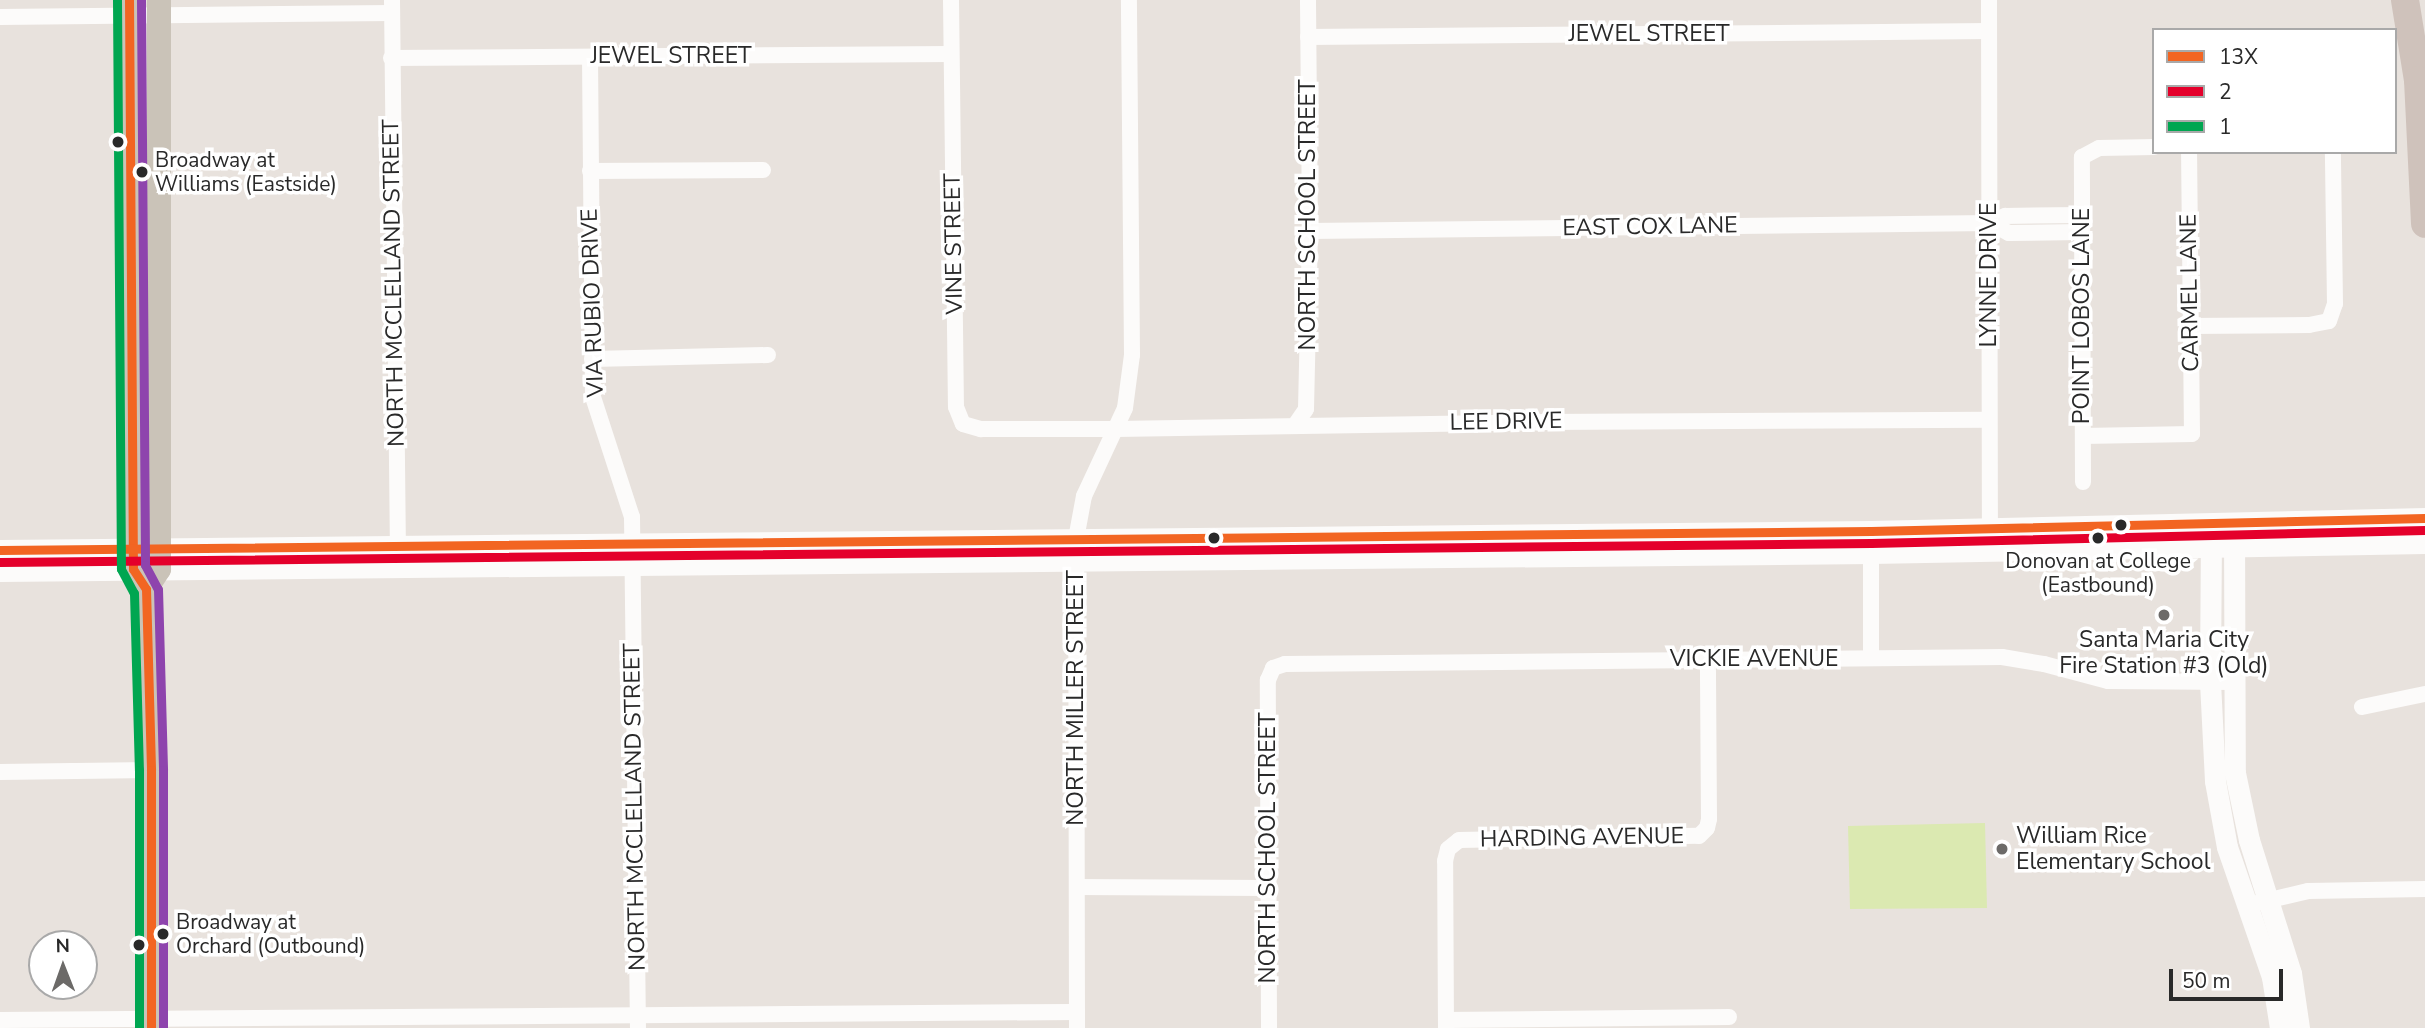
<!DOCTYPE html>
<html>
<head>
<meta charset="utf-8">
<style>
  body { margin:0 }
  #map { position:relative; width:2425px; height:1028px; overflow:hidden; background:#e8e2dd; font-family:"Nunito Sans",sans-serif }
  div>[style] { position:absolute }
  .pitch>* { inset:0; background:#dbe9b1 }
  .street>* { height:16px; margin:-8px; padding:0 8px; transform-origin:8px; border-radius:8px; background:#fcfbfa }
  .secondary>* { height:21px; margin:-10.5px; padding:0 10.5px; transform-origin:10.5px; border-radius:10.5px; background:#fcfbfa }
  .primary>* { height:24px; margin:-12px; padding:0 12px; transform-origin:12px; border-radius:12px; background:#cac3b8 }
  .highway>* { height:28px; margin:-14px; padding:0 14px; transform-origin:14px; border-radius:14px; background:#cfc2bb }
  .bus-1>* { height:9px; margin:-4.5px; padding:0 4.5px; transform-origin:4.5px; border-radius:4.5px; background:#f26522 }
  .bus-2>* { height:9px; margin:-4.5px; padding:0 4.5px; transform-origin:4.5px; border-radius:4.5px; background:#e4002b }
  .bus-3>* { height:9px; margin:-4.5px; padding:0 4.5px; transform-origin:4.5px; border-radius:4.5px; background:#00a651 }
  .bus-4>* { height:9px; margin:-4.5px; padding:0 4.5px; transform-origin:4.5px; border-radius:4.5px; background:#8e44ad }
  .dots>* { width:19px; height:19px; translate:-50% -50%; box-sizing:border-box; border:4px solid #fff; border-radius:50% }
  span { translate:-50% -50%; white-space:nowrap; text-align:center; line-height:1.15; -webkit-text-stroke:7px #fff; paint-order:stroke }
  .bus-label { font-size:21px; color:#292929 }
  .left { translate:0 -50%; text-align:left }
  .street-label { font-size:23px; color:#292929 }
  .poi-label { font-size:23px; color:#292929 }
  .legend { position:absolute; left:2152px; top:28px; width:245px; height:126px; box-sizing:border-box; background:#fff; border:2px solid #a9a9a9; margin:0; padding:9px 12px; list-style:none; font-size:21px; color:#292929 }
  .legend li { display:flex; align-items:center; gap:14px; height:35px }
  .legend b { width:35px; border:2px solid #a9a9a9 }
  .north { position:absolute; left:28px; top:930px; width:70px; height:70px; box-sizing:border-box; background:#fff; border:2px solid #a9a9a9; border-radius:50%; rotate:359deg; font-size:19px; font-weight:700; line-height:28px; text-align:center; color:#292929 }
  .north::after { content:''; display:block; margin:auto; width:24px; height:32px; background:#6c6a68; clip-path:polygon(50% 0,100% 100%,50% 72%,0 100%) }
  .scale { position:absolute; left:2169px; top:969px; width:114px; height:32px; box-sizing:border-box; border:4px solid #292929; border-top:0; padding-left:9px; font-size:21px; line-height:24px; white-space:nowrap; color:#292929; -webkit-text-stroke:5px #fff; paint-order:stroke }
</style>
</head>
<body>
<div id="map">
  <div class="pitch">
    <i style="clip-path:polygon(1985px 823px,1987px 908px,1850px 909px,1848px 826px)"></i>
  </div>
  <div class="street">
    <i style="left:392px;top:0;width:558px;rotate:89.38deg"></i>
    <i style="left:951px;top:0;width:407px;rotate:89.3deg"></i>
    <i style="left:956px;top:407px;width:18px;rotate:68deg"></i>
    <i style="left:963px;top:424px;width:19px;rotate:16deg"></i>
    <i style="left:981px;top:429px;width:135px"></i>
    <i style="left:1116px;top:429px;width:426px;rotate:-0.9deg"></i>
    <i style="left:1542px;top:422px;width:447px;rotate:-0.3deg"></i>
    <i style="left:1989px;top:0;width:550px;rotate:89.9deg"></i>
    <i style="left:0;top:17px;width:392px;rotate:-0.6deg"></i>
    <i style="left:1308px;top:37px;width:681px;rotate:-0.5deg"></i>
    <i style="left:590px;top:57px;width:340px;rotate:89.5deg"></i>
    <i style="left:593px;top:397px;width:126px;rotate:72deg"></i>
    <i style="left:632px;top:517px;width:511px;rotate:89.33deg"></i>
    <i style="left:391px;top:58px;width:560px;rotate:-0.41deg"></i>
    <i style="left:590px;top:171px;width:173px;rotate:-0.3deg"></i>
    <i style="left:1990px;top:223px;width:21px;rotate:28deg"></i>
    <i style="left:2009px;top:233px;width:72px;rotate:-0.8deg"></i>
    <i style="left:1310px;top:231px;width:680px;rotate:-0.67deg"></i>
    <i style="left:1990px;top:223px;width:17px;rotate:-25deg"></i>
    <i style="left:2005px;top:216px;width:75px;rotate:-0.8deg"></i>
    <i style="left:2191px;top:326px;width:118px;rotate:-0.5deg"></i>
    <i style="left:2309px;top:325px;width:20px;rotate:-11deg"></i>
    <i style="left:2329px;top:321px;width:18px;rotate:-71deg"></i>
    <i style="left:2335px;top:304px;width:152px;rotate:-90.8deg"></i>
    <i style="left:592px;top:359px;width:176px;rotate:-1.3deg"></i>
    <i style="left:1295px;top:425px;width:19px;rotate:-55deg"></i>
    <i style="left:1306px;top:409px;width:178px;rotate:-88.7deg"></i>
    <i style="left:1310px;top:231px;width:231px;rotate:-90.5deg"></i>
    <i style="left:2083px;top:436px;width:109px;rotate:-1.1deg"></i>
    <i style="left:2192px;top:434px;width:282px;rotate:-90.6deg"></i>
    <i style="left:2083px;top:482px;width:325px;rotate:-90.2deg"></i>
    <i style="left:2082px;top:157px;width:19px;rotate:-28deg"></i>
    <i style="left:2099px;top:148px;width:55px;rotate:-1deg"></i>
    <i style="left:1871px;top:543px;width:115px;rotate:90deg"></i>
    <i style="left:2362px;top:707px;width:64px;rotate:-11.7deg"></i>
    <i style="left:0;top:772px;width:151px;rotate:-0.8deg"></i>
    <i style="left:1077px;top:887px;width:189px;rotate:0.3deg"></i>
    <i style="left:2257px;top:903px;width:52px;rotate:-13.2deg"></i>
    <i style="left:2308px;top:891px;width:117px;rotate:-1deg"></i>
    <i style="left:0;top:1020px;width:1077px;rotate:-0.43deg"></i>
    <i style="left:1446px;top:1020px;width:283px;rotate:-0.6deg"></i>
    <i style="left:1077px;top:1028px;width:489px;rotate:-90.1deg"></i>
    <i style="left:1076px;top:539px;width:44px;rotate:-79.5deg"></i>
    <i style="left:1084px;top:496px;width:97px;rotate:-65deg"></i>
    <i style="left:1125px;top:408px;width:53px;rotate:-82.5deg"></i>
    <i style="left:1132px;top:355px;width:355px;rotate:-90.5deg"></i>
    <i style="left:1269px;top:1028px;width:348px;rotate:-90.2deg"></i>
    <i style="left:1268px;top:680px;width:13px;rotate:-67deg"></i>
    <i style="left:1273px;top:668px;width:13px;rotate:-18deg"></i>
    <i style="left:1285px;top:664px;width:717px;rotate:-0.56deg"></i>
    <i style="left:2002px;top:657px;width:43px;rotate:9.5deg"></i>
    <i style="left:2044px;top:664px;width:66px;rotate:14.9deg"></i>
    <i style="left:2108px;top:681px;width:125px;rotate:0.5deg"></i>
    <i style="left:1446px;top:1028px;width:167px;rotate:-90.3deg"></i>
    <i style="left:1445px;top:861px;width:12px;rotate:-76deg"></i>
    <i style="left:1448px;top:849px;width:14px;rotate:-39deg"></i>
    <i style="left:1459px;top:840px;width:240px;rotate:-1deg"></i>
    <i style="left:1699px;top:836px;width:11px;rotate:-45deg"></i>
    <i style="left:1707px;top:828px;width:9px;rotate:-77deg"></i>
    <i style="left:1709px;top:819px;width:160px;rotate:-90.4deg"></i>
  </div>
  <div class="secondary">
    <i style="left:2234px;top:531px;width:242px;rotate:89.8deg"></i>
    <i style="left:2235px;top:773px;width:68px;rotate:78.2deg"></i>
    <i style="left:2249px;top:840px;width:139px;rotate:72.5deg"></i>
    <i style="left:2291px;top:973px;width:56px;rotate:81.7deg"></i>
    <i style="left:2211px;top:532px;width:150px;rotate:90.4deg"></i>
    <i style="left:2210px;top:682px;width:99px;rotate:87.1deg"></i>
    <i style="left:2215px;top:781px;width:67px;rotate:79.7deg"></i>
    <i style="left:2227px;top:847px;width:138px;rotate:70.9deg"></i>
    <i style="left:2272px;top:977px;width:52px;rotate:81.1deg"></i>
    <i style="left:0;top:550px;width:1871px;rotate:-0.58deg"></i>
    <i style="left:1871px;top:531px;width:554px;rotate:-1.34deg"></i>
    <i style="left:0;top:571px;width:1871px;rotate:-0.55deg"></i>
    <i style="left:1871px;top:553px;width:554px;rotate:-1.03deg"></i>
  </div>
  <div class="primary">
    <i style="left:129px;top:0;width:569px;rotate:89.6deg"></i>
    <i style="left:133px;top:569px;width:24px;rotate:57deg"></i>
    <i style="left:146px;top:589px;width:181px;rotate:88.4deg"></i>
    <i style="left:151px;top:770px;width:258px;rotate:90deg"></i>
    <i style="left:146px;top:589px;width:24px;rotate:-57deg"></i>
    <i style="left:159px;top:569px;width:569px;rotate:-90deg"></i>
  </div>
  <div class="highway">
    <i style="left:2405px;top:0;width:81px;rotate:80.8deg"></i>
    <i style="left:2418px;top:80px;width:144px;rotate:87.2deg"></i>
  </div>
  <div class="bus-1">
    <i style="left:129px;top:0;width:569px;rotate:89.6deg"></i>
    <i style="left:133px;top:569px;width:24px;rotate:57deg"></i>
    <i style="left:146px;top:589px;width:181px;rotate:88.4deg"></i>
    <i style="left:151px;top:770px;width:258px;rotate:90deg"></i>
    <i style="left:0;top:550px;width:1871px;rotate:-0.58deg"></i>
    <i style="left:1871px;top:531px;width:554px;rotate:-1.34deg"></i>
  </div>
  <div class="bus-2">
    <i style="left:0;top:562px;width:1871px;rotate:-0.58deg"></i>
    <i style="left:1871px;top:543px;width:554px;rotate:-1.34deg"></i>
  </div>
  <div class="bus-3">
    <i style="left:117px;top:0;width:569px;rotate:89.6deg"></i>
    <i style="left:121px;top:569px;width:27px;rotate:62deg"></i>
    <i style="left:134px;top:593px;width:177px;rotate:88.4deg"></i>
    <i style="left:139px;top:770px;width:258px;rotate:90deg"></i>
  </div>
  <div class="bus-4">
    <i style="left:141px;top:0;width:565px;rotate:89.59deg"></i>
    <i style="left:145px;top:565px;width:27px;rotate:62deg"></i>
    <i style="left:158px;top:589px;width:181px;rotate:88.4deg"></i>
    <i style="left:163px;top:770px;width:258px;rotate:90deg"></i>
  </div>
  <div class="dots">
    <i style="left:118px;top:142px;background:#292929"></i>
    <i style="left:142px;top:172px;background:#292929"></i>
    <i style="left:2121px;top:525px;background:#292929"></i>
    <i style="left:1214px;top:538px;background:#292929"></i>
    <i style="left:2098px;top:538px;background:#292929"></i>
    <i style="left:2164px;top:615px;background:#6c6a68"></i>
    <i style="left:2002px;top:849px;background:#6c6a68"></i>
    <i style="left:163px;top:934px;background:#292929"></i>
    <i style="left:139px;top:945px;background:#292929"></i>
  </div>
  <div class="bus-label">
    <span class="left" style="left:155px;top:172px">Broadway at<br>Williams (Eastside)</span>
    <span style="left:2098px;top:573px">Donovan at College<br>(Eastbound)</span>
    <span class="left" style="left:176px;top:934px">Broadway at<br>Orchard (Outbound)</span>
  </div>
  <div class="street-label">
    <span style="left:1649px;top:34px">JEWEL STREET</span>
    <span style="left:671px;top:56px">JEWEL STREET</span>
    <span style="left:1308px;top:215px;rotate:-90deg">NORTH SCHOOL STREET</span>
    <span style="left:1650px;top:227px;rotate:-1deg">EAST COX LANE</span>
    <span style="left:954px;top:244px;rotate:-91deg">VINE STREET</span>
    <span style="left:1989px;top:275px;rotate:-90deg">LYNNE DRIVE</span>
    <span style="left:394px;top:283px;rotate:-91deg">NORTH MCCLELLAND STREET</span>
    <span style="left:2190px;top:293px;rotate:-91deg">CARMEL LANE</span>
    <span style="left:593px;top:303px;rotate:-92deg">VIA RUBIO DRIVE</span>
    <span style="left:2082px;top:316px;rotate:-90deg">POINT LOBOS LANE</span>
    <span style="left:1506px;top:422px;rotate:-1deg">LEE DRIVE</span>
    <span style="left:1754px;top:659px">VICKIE AVENUE</span>
    <span style="left:1076px;top:698px;rotate:-90deg">NORTH MILLER STREET</span>
    <span style="left:635px;top:807px;rotate:-91deg">NORTH MCCLELLAND STREET</span>
    <span style="left:1582px;top:838px;rotate:-1deg">HARDING AVENUE</span>
    <span style="left:1268px;top:848px;rotate:-90deg">NORTH SCHOOL STREET</span>
  </div>
  <div class="poi-label">
    <span style="left:2164px;top:653px">Santa Maria City<br>Fire Station #3 (Old)</span>
    <span class="left" style="left:2016px;top:849px">William Rice<br>Elementary School</span>
  </div>
  <ul class="legend">
  <li><b style="height:9px;background:#f26522"></b>13X</li>
  <li><b style="height:9px;background:#e4002b"></b>2</li>
  <li><b style="height:9px;background:#00a651"></b>1</li>
  </ul>
  <div class="north">N</div>
  <div class="scale">50 m</div>
</div>
</body>
</html>
